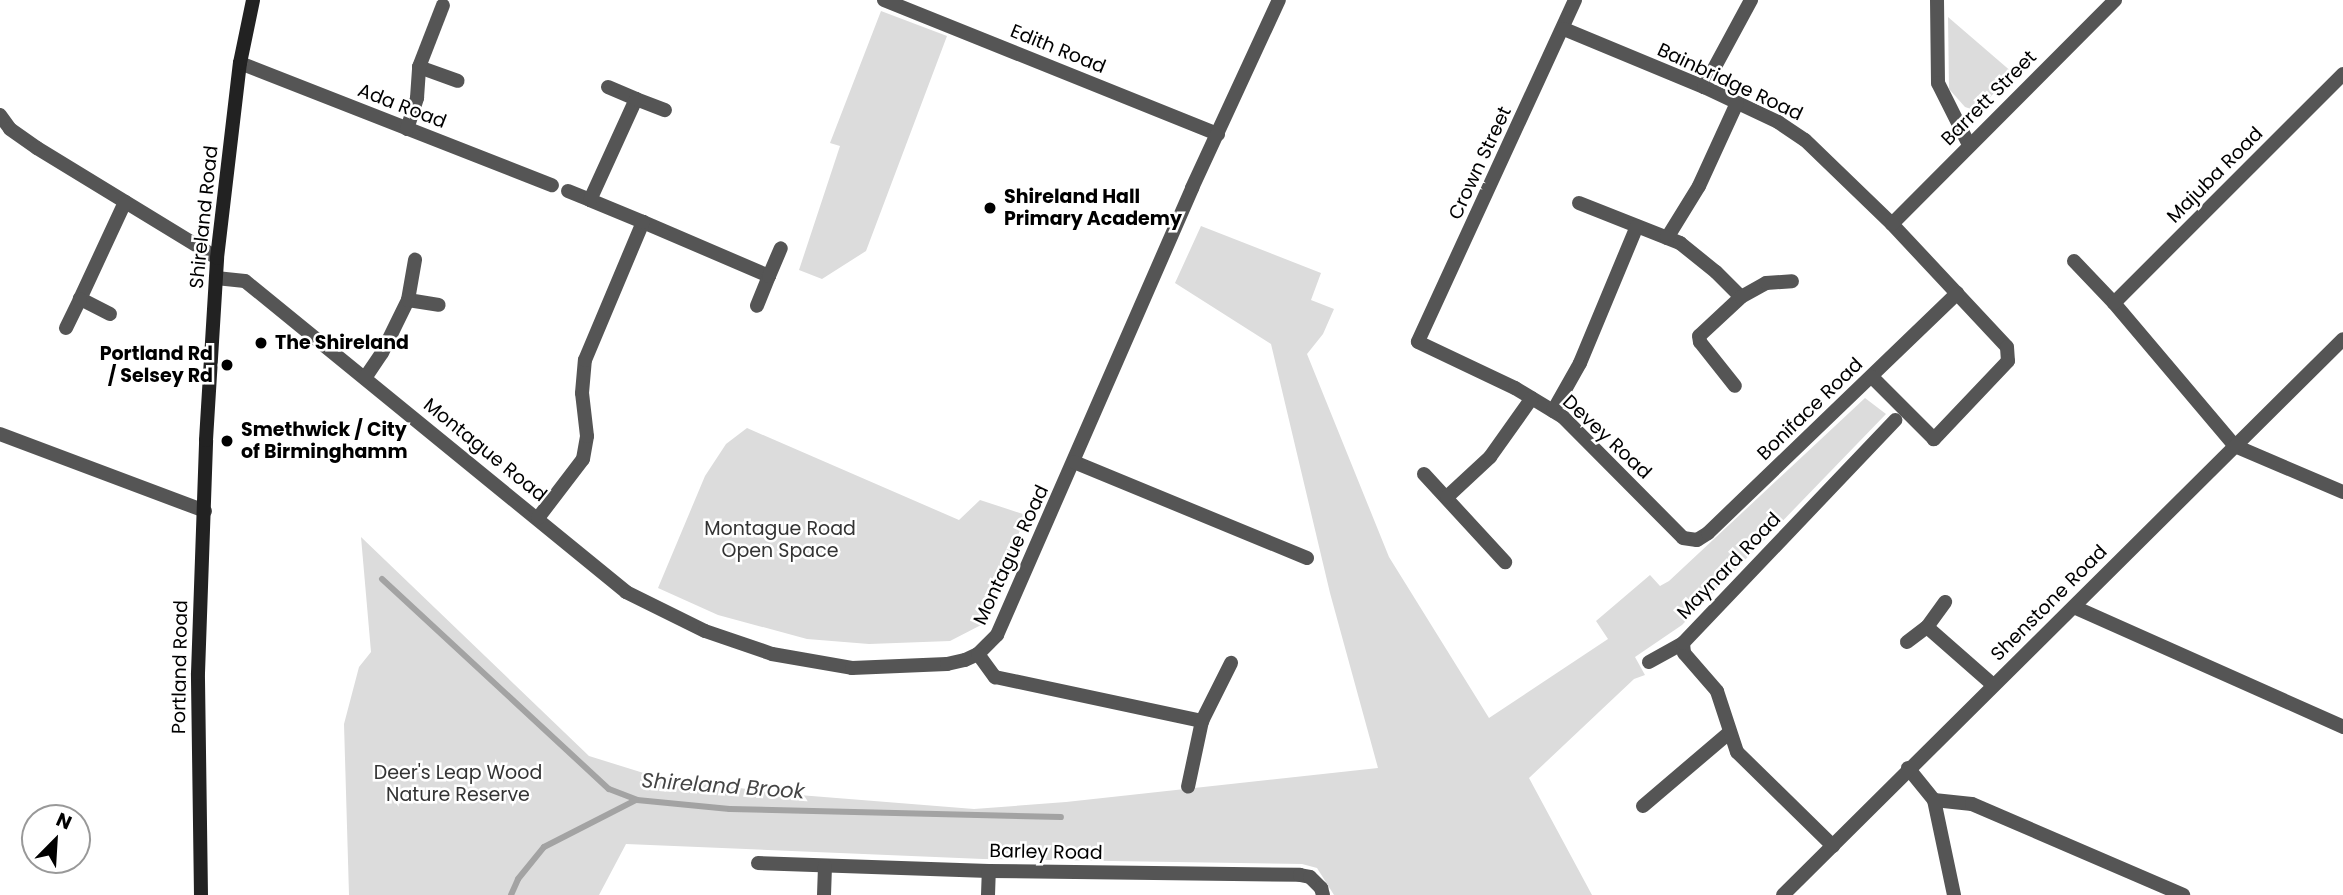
<!DOCTYPE html>
<html>
<head>
<meta charset="utf-8">
<style>
  body { margin:0 }
  #map { position:relative; width:2343px; height:895px; overflow:hidden; background:#fff; font-family:Poppins,sans-serif }
  div>[style] { position:absolute }
  .green>* { inset:0; background:#dcdcdc }
  .stream>* { height:6px; margin:-3px; padding:0 3px; transform-origin:3px; border-radius:3px; background:#a3a3a3 }
  .minor>* { height:14px; margin:-7px; padding:0 7px; transform-origin:7px; border-radius:7px; background:#555 }
  .secondary>* { height:14px; margin:-7px; padding:0 7px; transform-origin:7px; border-radius:7px; background:#222 }
  .dots>* { width:19px; height:19px; translate:-50% -50%; box-sizing:border-box; border:4px solid #fff; border-radius:50% }
  span { translate:-50% -50%; white-space:nowrap; text-align:center; line-height:1.15; -webkit-text-stroke:5px #fff; paint-order:stroke }
  .street-label { font-size:19px; color:#000 }
  .poi-label { font-size:19px; color:#000; font-weight:700 }
  .left { translate:0 -50%; text-align:left }
  .right { translate:-100% -50%; text-align:right }
  .park-label { font-size:19px; color:#333 }
  .water-label { font-size:21px; color:#444; font-style:italic }
  .north { position:absolute; left:21px; top:804px; width:70px; height:70px; box-sizing:border-box; background:#fff; border:2px solid #999; border-radius:50%; rotate:24deg; font-size:19px; font-weight:700; line-height:28px; text-align:center; color:#000 }
  .north::after { content:''; display:block; margin:auto; width:24px; height:32px; background:#000; clip-path:polygon(50% 0,100% 100%,50% 72%,0 100%) }
</style>
</head>
<body>
<div id="map">
  <div class="green">
    <i style="clip-path:polygon(881px 11px,947px 36px,866px 251px,822px 279px,799px 270px,840px 146px,830px 143px)"></i>
    <i style="clip-path:polygon(1948px 17px,2013px 73px,1977px 111px,1965px 107px,1949px 89px)"></i>
    <i style="clip-path:polygon(1201px 226px,1321px 273px,1311px 300px,1334px 309px,1323px 334px,1307px 354px,1389px 557px,1489px 718px,1608px 639px,1596px 621px,1650px 575px,1660px 586px,1669px 581px,1865px 398px,1886px 414px,1682px 625px,1635px 657px,1645px 675px,1634px 679px,1529px 778px,1592px 895px,1334px 895px,1317px 868px,1302px 864px,983px 859px,626px 844px,599px 895px,349px 895px,344px 724px,359px 667px,371px 652px,361px 537px,589px 756px,650px 775px,774px 793px,974px 809px,1066px 802px,1378px 768px,1330px 593px,1271px 344px,1175px 283px)"></i>
    <i style="clip-path:polygon(747px 428px,959px 520px,980px 500px,1026px 515px,983px 624px,950px 641px,869px 644px,807px 639px,718px 615px,658px 588px,705px 476px,726px 444px)"></i>
  </div>
  <div class="stream">
    <i style="left:382px;top:579px;width:309px;rotate:42.8deg"></i>
    <i style="left:609px;top:789px;width:30px;rotate:21deg"></i>
    <i style="left:637px;top:800px;width:93px;rotate:5.5deg"></i>
    <i style="left:730px;top:809px;width:331px;rotate:1.4deg"></i>
    <i style="left:511px;top:895px;width:17px;rotate:-66deg"></i>
    <i style="left:518px;top:879px;width:41px;rotate:-50.9deg"></i>
    <i style="left:544px;top:847px;width:103px;rotate:-27.1deg"></i>
  </div>
  <div class="minor">
    <i style="left:884px;top:0;width:360px;rotate:21.9deg"></i>
    <i style="left:1575px;top:0;width:376px;rotate:114.7deg"></i>
    <i style="left:1418px;top:342px;width:107px;rotate:25.4deg"></i>
    <i style="left:1515px;top:388px;width:56px;rotate:31.1deg"></i>
    <i style="left:1563px;top:417px;width:170px;rotate:45.2deg"></i>
    <i style="left:1683px;top:538px;width:14px;rotate:8deg"></i>
    <i style="left:1697px;top:540px;width:13px;rotate:-32deg"></i>
    <i style="left:1708px;top:533px;width:346px;rotate:-43.9deg"></i>
    <i style="left:1937px;top:0;width:83px;rotate:89.3deg"></i>
    <i style="left:1938px;top:83px;width:69px;rotate:63.4deg"></i>
    <i style="left:1564px;top:29px;width:152px;rotate:22.5deg"></i>
    <i style="left:1704px;top:87px;width:82px;rotate:25.3deg"></i>
    <i style="left:1778px;top:122px;width:32px;rotate:34deg"></i>
    <i style="left:1805px;top:140px;width:121px;rotate:44deg"></i>
    <i style="left:1892px;top:224px;width:168px;rotate:46.9deg"></i>
    <i style="left:2007px;top:347px;width:14px;rotate:86deg"></i>
    <i style="left:2008px;top:361px;width:108px;rotate:133.5deg"></i>
    <i style="left:1934px;top:439px;width:88px;rotate:-135deg"></i>
    <i style="left:240px;top:63px;width:335px;rotate:21.4deg"></i>
    <i style="left:419px;top:67px;width:41px;rotate:19.7deg"></i>
    <i style="left:608px;top:87px;width:30px;rotate:23deg"></i>
    <i style="left:1704px;top:87px;width:99px;rotate:-61.6deg"></i>
    <i style="left:0;top:115px;width:17px;rotate:54deg"></i>
    <i style="left:10px;top:129px;width:33px;rotate:35deg"></i>
    <i style="left:37px;top:148px;width:211px;rotate:31.4deg"></i>
    <i style="left:407px;top:129px;width:33px;rotate:-72deg"></i>
    <i style="left:417px;top:98px;width:31px;rotate:-86deg"></i>
    <i style="left:419px;top:67px;width:66px;rotate:-68.8deg"></i>
    <i style="left:568px;top:191px;width:24px;rotate:22deg"></i>
    <i style="left:1579px;top:203px;width:109px;rotate:21.6deg"></i>
    <i style="left:1680px;top:243px;width:46px;rotate:38.9deg"></i>
    <i style="left:1716px;top:272px;width:35px;rotate:45deg"></i>
    <i style="left:1741px;top:297px;width:57px;rotate:137.1deg"></i>
    <i style="left:1699px;top:336px;width:6px;rotate:81deg"></i>
    <i style="left:1700px;top:342px;width:56px;rotate:51.5deg"></i>
    <i style="left:643px;top:222px;width:137px;rotate:23.2deg"></i>
    <i style="left:769px;top:276px;width:32px;rotate:112deg"></i>
    <i style="left:1892px;top:224px;width:316px;rotate:-45.1deg"></i>
    <i style="left:1667px;top:238px;width:61px;rotate:-58.4deg"></i>
    <i style="left:1699px;top:186px;width:91px;rotate:-65.4deg"></i>
    <i style="left:2074px;top:261px;width:58px;rotate:46.4deg"></i>
    <i style="left:2114px;top:303px;width:187px;rotate:49.8deg"></i>
    <i style="left:2235px;top:446px;width:117px;rotate:23.1deg"></i>
    <i style="left:769px;top:276px;width:30px;rotate:-67deg"></i>
    <i style="left:216px;top:278px;width:29px;rotate:6deg"></i>
    <i style="left:245px;top:281px;width:492px;rotate:39.2deg"></i>
    <i style="left:626px;top:592px;width:88px;rotate:26.3deg"></i>
    <i style="left:705px;top:631px;width:71px;rotate:18.9deg"></i>
    <i style="left:772px;top:654px;width:81px;rotate:9.9deg"></i>
    <i style="left:852px;top:668px;width:95px;rotate:-2.4deg"></i>
    <i style="left:947px;top:664px;width:18px;rotate:-13deg"></i>
    <i style="left:965px;top:660px;width:14px;rotate:-25deg"></i>
    <i style="left:978px;top:654px;width:27px;rotate:-45deg"></i>
    <i style="left:997px;top:635px;width:488px;rotate:-66.4deg"></i>
    <i style="left:1192px;top:188px;width:207px;rotate:-65.2deg"></i>
    <i style="left:1741px;top:297px;width:29px;rotate:-29deg"></i>
    <i style="left:1766px;top:283px;width:26px;rotate:-4deg"></i>
    <i style="left:408px;top:300px;width:31px;rotate:9deg"></i>
    <i style="left:2114px;top:303px;width:324px;rotate:-45deg"></i>
    <i style="left:110px;top:314px;width:34px;rotate:-153deg"></i>
    <i style="left:80px;top:299px;width:107px;rotate:-65.1deg"></i>
    <i style="left:66px;top:328px;width:32px;rotate:-64deg"></i>
    <i style="left:365px;top:378px;width:30px;rotate:-56deg"></i>
    <i style="left:382px;top:353px;width:59px;rotate:-63.9deg"></i>
    <i style="left:408px;top:300px;width:41px;rotate:-80.1deg"></i>
    <i style="left:1553px;top:411px;width:55px;rotate:-60.6deg"></i>
    <i style="left:1580px;top:363px;width:148px;rotate:-67.4deg"></i>
    <i style="left:0;top:434px;width:219px;rotate:20.6deg"></i>
    <i style="left:1074px;top:462px;width:252px;rotate:22.4deg"></i>
    <i style="left:1424px;top:474px;width:120px;rotate:47.4deg"></i>
    <i style="left:1447px;top:497px;width:59px;rotate:-42.9deg"></i>
    <i style="left:1490px;top:457px;width:72px;rotate:-54.6deg"></i>
    <i style="left:538px;top:518px;width:74px;rotate:-52.7deg"></i>
    <i style="left:583px;top:459px;width:23px;rotate:-80deg"></i>
    <i style="left:587px;top:436px;width:43px;rotate:-96.6deg"></i>
    <i style="left:582px;top:393px;width:33px;rotate:-85deg"></i>
    <i style="left:585px;top:360px;width:150px;rotate:-67.2deg"></i>
    <i style="left:643px;top:222px;width:57px;rotate:-157.5deg"></i>
    <i style="left:590px;top:200px;width:111px;rotate:-65.5deg"></i>
    <i style="left:636px;top:99px;width:31px;rotate:21deg"></i>
    <i style="left:2074px;top:607px;width:295px;rotate:24deg"></i>
    <i style="left:1927px;top:627px;width:31px;rotate:-54deg"></i>
    <i style="left:1907px;top:642px;width:25px;rotate:-37deg"></i>
    <i style="left:1927px;top:627px;width:88px;rotate:41.3deg"></i>
    <i style="left:978px;top:654px;width:29px;rotate:54deg"></i>
    <i style="left:995px;top:677px;width:212px;rotate:12deg"></i>
    <i style="left:1202px;top:721px;width:67px;rotate:102deg"></i>
    <i style="left:1649px;top:662px;width:39px;rotate:-29deg"></i>
    <i style="left:1202px;top:721px;width:65px;rotate:-63.4deg"></i>
    <i style="left:1908px;top:768px;width:41px;rotate:50.9deg"></i>
    <i style="left:1934px;top:800px;width:97px;rotate:78.1deg"></i>
    <i style="left:1934px;top:800px;width:38px;rotate:6deg"></i>
    <i style="left:1972px;top:804px;width:230px;rotate:23.3deg"></i>
    <i style="left:1643px;top:806px;width:114px;rotate:-40.4deg"></i>
    <i style="left:1833px;top:846px;width:134px;rotate:-135.6deg"></i>
    <i style="left:1737px;top:752px;width:64px;rotate:-108.2deg"></i>
    <i style="left:1717px;top:691px;width:50px;rotate:-131deg"></i>
    <i style="left:1684px;top:653px;width:10px;rotate:-96deg"></i>
    <i style="left:1683px;top:643px;width:308px;rotate:-46.4deg"></i>
    <i style="left:758px;top:863px;width:231px;rotate:2deg"></i>
    <i style="left:989px;top:871px;width:311px;rotate:0.7deg"></i>
    <i style="left:1300px;top:875px;width:10px;rotate:11deg"></i>
    <i style="left:1310px;top:877px;width:16px;rotate:45deg"></i>
    <i style="left:1321px;top:888px;width:7px;rotate:74deg"></i>
    <i style="left:824px;top:895px;width:29px;rotate:-88deg"></i>
    <i style="left:988px;top:895px;width:24px;rotate:-88deg"></i>
    <i style="left:1783px;top:895px;width:789px;rotate:-44.79deg"></i>
  </div>
  <div class="secondary">
    <i style="left:201px;top:895px;width:222px;rotate:-90.8deg"></i>
    <i style="left:198px;top:673px;width:233px;rotate:-88deg"></i>
    <i style="left:206px;top:440px;width:182px;rotate:-86.5deg"></i>
    <i style="left:217px;top:258px;width:196px;rotate:-83.3deg"></i>
    <i style="left:240px;top:63px;width:64px;rotate:-78.3deg"></i>
  </div>
  <div class="dots">
    <i style="left:990px;top:208px;background:#000"></i>
    <i style="left:261px;top:343px;background:#000"></i>
    <i style="left:227px;top:365px;background:#000"></i>
    <i style="left:227px;top:441px;background:#000"></i>
  </div>
  <div class="street-label">
    <span style="left:1058px;top:49px;rotate:22deg">Edith Road</span>
    <span style="left:1730px;top:82px;rotate:25deg">Bainbridge Road</span>
    <span style="left:1989px;top:98px;rotate:-45deg">Barrett Street</span>
    <span style="left:402px;top:106px;rotate:21deg">Ada Road</span>
    <span style="left:1480px;top:163px;rotate:-65deg">Crown Street</span>
    <span style="left:2215px;top:175px;rotate:-45deg">Majuba Road</span>
    <span style="left:204px;top:217px;rotate:-84deg">Shireland Road</span>
    <span style="left:1810px;top:409px;rotate:-44deg">Boniface Road</span>
    <span style="left:1607px;top:437px;rotate:43deg">Devey Road</span>
    <span style="left:485px;top:450px;rotate:39deg">Montague Road</span>
    <span style="left:1011px;top:555px;rotate:-65deg">Montague Road</span>
    <span style="left:1729px;top:566px;rotate:-46deg">Maynard Road</span>
    <span style="left:2049px;top:603px;rotate:-45deg">Shenstone Road</span>
    <span style="left:180px;top:667px;rotate:-89deg">Portland Road</span>
    <span style="left:1046px;top:852px;rotate:1deg">Barley Road</span>
  </div>
  <div class="poi-label">
    <span class="left" style="left:1004px;top:208px">Shireland Hall<br>Primary Academy</span>
    <span class="left" style="left:275px;top:343px">The Shireland</span>
    <span class="right" style="left:213px;top:365px">Portland Rd<br>/ Selsey Rd</span>
    <span class="left" style="left:241px;top:441px">Smethwick / City<br>of Birminghamm</span>
  </div>
  <div class="park-label">
    <span style="left:780px;top:540px">Montague Road<br>Open Space</span>
    <span style="left:458px;top:784px">Deer's Leap Wood<br>Nature Reserve</span>
  </div>
  <div class="water-label">
    <span style="left:723px;top:786px;rotate:4deg">Shireland Brook</span>
  </div>
  <div class="north">N</div>
</div>
</body>
</html>
